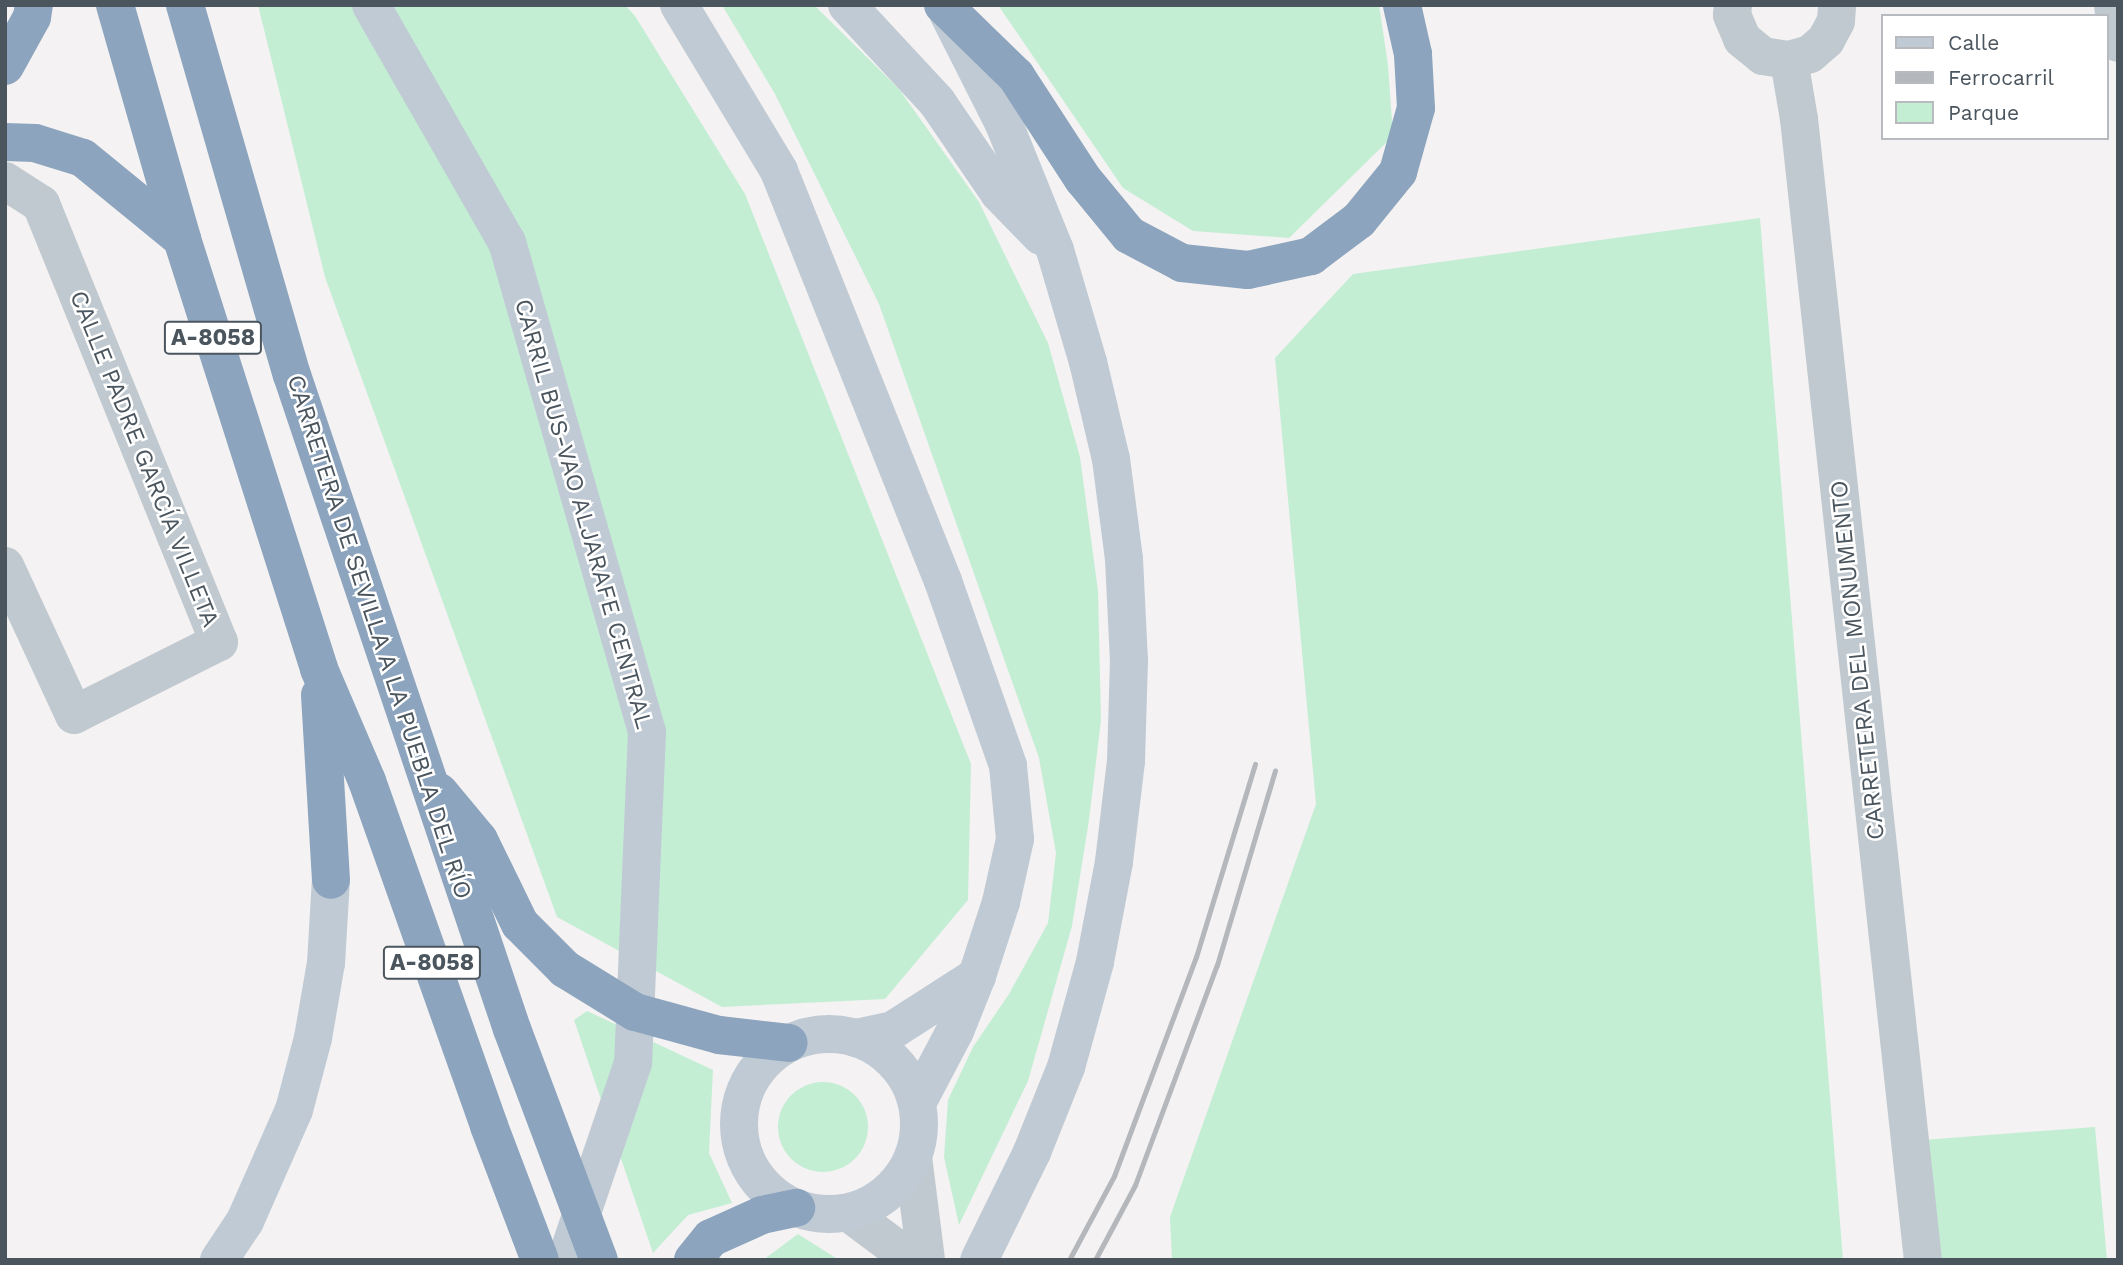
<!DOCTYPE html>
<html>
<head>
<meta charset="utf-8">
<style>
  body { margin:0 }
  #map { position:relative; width:2123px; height:1265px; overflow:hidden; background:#f4f2f2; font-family:"Work Sans",sans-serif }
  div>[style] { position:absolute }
  .green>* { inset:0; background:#c3eed4 }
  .round { border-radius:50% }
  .minor>* { height:38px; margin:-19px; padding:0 19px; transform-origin:19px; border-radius:19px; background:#c0c9cf }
  .tertiary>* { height:38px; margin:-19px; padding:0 19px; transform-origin:19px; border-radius:19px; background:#c0c9cf }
  .secondary>* { height:38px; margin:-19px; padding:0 19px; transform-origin:19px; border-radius:19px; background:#c0cad4 }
  .secondary>.ring { margin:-19px; padding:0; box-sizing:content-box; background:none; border:38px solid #c0cad4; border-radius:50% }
  .motorway>* { height:38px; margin:-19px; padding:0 19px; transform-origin:19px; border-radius:19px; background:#8ca4bd }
  .rail>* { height:5px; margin:-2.5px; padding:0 2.5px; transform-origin:2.5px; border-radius:2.5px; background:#b4b7bb }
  span { translate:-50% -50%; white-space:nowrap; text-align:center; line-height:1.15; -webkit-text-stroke:5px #fff; paint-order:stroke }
  .shield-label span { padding:2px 5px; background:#fff; border:2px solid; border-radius:5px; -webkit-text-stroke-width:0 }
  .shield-label { font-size:23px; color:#4a555e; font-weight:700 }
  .street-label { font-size:24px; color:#4a555e }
  .frame { position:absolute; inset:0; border:7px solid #4a555e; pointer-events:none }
  .legend { position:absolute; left:1881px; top:14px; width:228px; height:126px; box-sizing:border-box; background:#fff; border:2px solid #b7bbbf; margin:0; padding:9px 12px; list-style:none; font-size:21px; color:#4a555e }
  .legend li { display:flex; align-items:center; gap:14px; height:35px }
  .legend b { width:35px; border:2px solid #b7bbbf }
</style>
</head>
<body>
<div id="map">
  <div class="green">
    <i style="clip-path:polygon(258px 5px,625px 5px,635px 16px,745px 194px,971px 764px,968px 900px,885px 999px,722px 1007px,557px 917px,325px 277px)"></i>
    <i style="clip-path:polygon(722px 5px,814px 5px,899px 89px,979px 202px,1048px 343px,1080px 457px,1098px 591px,1101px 720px,1089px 820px,1072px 926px,1028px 1081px,959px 1225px,944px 1157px,948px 1100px,973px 1047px,1009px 994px,1048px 923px,1056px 853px,1039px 758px,879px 304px,775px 94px)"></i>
    <i style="clip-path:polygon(998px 5px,1379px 5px,1388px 65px,1393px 136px,1289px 238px,1193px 231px,1123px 188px)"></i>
    <i style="clip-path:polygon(1760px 218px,1843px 1260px,1172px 1260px,1170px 1217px,1316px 804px,1275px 358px,1353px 274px)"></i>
    <i style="clip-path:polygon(587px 1011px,713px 1070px,709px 1153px,732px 1203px,688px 1215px,653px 1253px,574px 1020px)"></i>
    <i class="round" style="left:778px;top:1082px;width:90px;height:90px"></i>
    <i style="clip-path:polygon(2095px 1127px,2107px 1260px,1919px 1260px,1910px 1141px)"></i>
    <i style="clip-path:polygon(798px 1234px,839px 1260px,763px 1260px)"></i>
  </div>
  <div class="minor">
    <i style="left:1733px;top:5px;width:10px;rotate:96deg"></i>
    <i style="left:1732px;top:15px;width:26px;rotate:67deg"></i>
    <i style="left:1742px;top:39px;width:27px;rotate:39deg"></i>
    <i style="left:1763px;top:56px;width:26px;rotate:9deg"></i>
    <i style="left:1789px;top:60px;width:22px;rotate:-16deg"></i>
    <i style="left:1810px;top:54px;width:21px;rotate:-41deg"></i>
    <i style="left:1826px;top:40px;width:21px;rotate:-62deg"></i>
    <i style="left:1836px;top:21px;width:16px;rotate:-86deg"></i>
    <i style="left:2113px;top:5px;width:38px;rotate:83deg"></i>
    <i style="left:5px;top:181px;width:43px;rotate:32.6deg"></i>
    <i style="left:41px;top:204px;width:473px;rotate:67.9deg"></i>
    <i style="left:219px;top:642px;width:162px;rotate:153.3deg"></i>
    <i style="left:74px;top:715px;width:164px;rotate:-114.8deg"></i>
  </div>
  <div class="tertiary">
    <i style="left:1789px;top:60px;width:60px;rotate:80.4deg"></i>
    <i style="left:1799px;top:119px;width:1148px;rotate:83.8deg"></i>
    <i style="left:913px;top:1157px;width:104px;rotate:82.8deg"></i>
    <i style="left:849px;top:1213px;width:79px;rotate:36.7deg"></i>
  </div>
  <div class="secondary">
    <i style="left:371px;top:5px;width:273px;rotate:60.2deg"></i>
    <i style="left:507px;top:242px;width:510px;rotate:74.05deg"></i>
    <i style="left:647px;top:732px;width:331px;rotate:92.4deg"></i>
    <i style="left:633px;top:1063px;width:208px;rotate:108.8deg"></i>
    <i style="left:679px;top:5px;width:194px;rotate:58.9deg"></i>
    <i style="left:779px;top:171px;width:442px;rotate:68.2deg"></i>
    <i style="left:943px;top:581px;width:196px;rotate:70.6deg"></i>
    <i style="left:1008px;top:766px;width:73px;rotate:84.5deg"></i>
    <i style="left:1015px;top:839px;width:65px;rotate:102.5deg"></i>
    <i style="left:1001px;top:902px;width:78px;rotate:108deg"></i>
    <i style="left:977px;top:976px;width:59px;rotate:111.8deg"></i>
    <i style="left:955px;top:1031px;width:81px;rotate:117.8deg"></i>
    <i style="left:847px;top:5px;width:132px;rotate:47.1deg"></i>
    <i style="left:937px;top:102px;width:110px;rotate:55.7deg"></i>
    <i style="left:999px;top:193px;width:60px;rotate:45.7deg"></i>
    <i style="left:948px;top:13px;width:124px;rotate:63.2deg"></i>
    <i style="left:1004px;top:124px;width:136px;rotate:68deg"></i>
    <i style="left:1055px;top:250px;width:117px;rotate:73.6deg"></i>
    <i style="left:1088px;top:362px;width:100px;rotate:76.7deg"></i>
    <i style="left:1111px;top:459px;width:101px;rotate:82.6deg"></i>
    <i style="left:1124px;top:559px;width:101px;rotate:87.2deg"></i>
    <i style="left:1129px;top:660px;width:101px;rotate:91.7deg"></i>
    <i style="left:1126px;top:761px;width:102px;rotate:96.8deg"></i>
    <i style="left:1114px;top:862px;width:102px;rotate:100.8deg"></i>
    <i style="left:1095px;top:962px;width:109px;rotate:105.4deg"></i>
    <i style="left:1066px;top:1067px;width:92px;rotate:111.8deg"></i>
    <i style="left:1032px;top:1152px;width:120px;rotate:116.1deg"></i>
    <i class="ring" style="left:739px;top:1034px;width:142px;height:142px"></i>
    <i style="left:856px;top:1038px;width:38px;rotate:-12deg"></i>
    <i style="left:893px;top:1030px;width:100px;rotate:-32.7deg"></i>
    <i style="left:219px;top:1260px;width:47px;rotate:-56.3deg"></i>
    <i style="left:245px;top:1221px;width:121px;rotate:-66.2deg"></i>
    <i style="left:294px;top:1110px;width:74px;rotate:-75.2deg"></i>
    <i style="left:313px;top:1038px;width:76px;rotate:-80.2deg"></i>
    <i style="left:326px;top:963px;width:83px;rotate:-86.6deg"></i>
  </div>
  <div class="motorway">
    <i style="left:115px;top:5px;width:243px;rotate:74deg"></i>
    <i style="left:182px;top:239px;width:451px;rotate:72.3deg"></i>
    <i style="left:319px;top:669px;width:122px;rotate:66.8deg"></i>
    <i style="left:367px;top:781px;width:366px;rotate:70.5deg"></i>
    <i style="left:489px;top:1126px;width:143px;rotate:69.2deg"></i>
    <i style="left:185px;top:5px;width:385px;rotate:73.9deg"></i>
    <i style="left:292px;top:375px;width:690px;rotate:71.41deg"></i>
    <i style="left:512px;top:1029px;width:247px;rotate:69.4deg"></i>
    <i style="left:943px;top:5px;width:102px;rotate:44.2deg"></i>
    <i style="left:1016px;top:76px;width:123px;rotate:57deg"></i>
    <i style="left:1083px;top:179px;width:72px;rotate:50.6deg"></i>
    <i style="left:1129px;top:235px;width:60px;rotate:27.8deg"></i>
    <i style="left:1182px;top:263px;width:66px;rotate:6.1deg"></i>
    <i style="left:1248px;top:270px;width:65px;rotate:-12.5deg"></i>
    <i style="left:1311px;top:256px;width:60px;rotate:-36.9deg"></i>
    <i style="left:1359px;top:220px;width:62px;rotate:-50.9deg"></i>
    <i style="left:1398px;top:172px;width:66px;rotate:-74.3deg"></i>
    <i style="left:1416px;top:108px;width:54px;rotate:-93.2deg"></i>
    <i style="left:1413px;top:54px;width:50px;rotate:-102.7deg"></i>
    <i style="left:5px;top:66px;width:56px;rotate:-61.1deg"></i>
    <i style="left:32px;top:17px;width:12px;rotate:-81deg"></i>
    <i style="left:5px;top:142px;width:30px;rotate:2deg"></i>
    <i style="left:35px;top:143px;width:50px;rotate:17.4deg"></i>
    <i style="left:83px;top:158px;width:128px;rotate:39.3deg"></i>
    <i style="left:320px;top:695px;width:185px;rotate:86.6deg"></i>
    <i style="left:439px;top:792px;width:62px;rotate:50.2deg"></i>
    <i style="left:479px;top:840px;width:93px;rotate:64deg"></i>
    <i style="left:520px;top:924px;width:64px;rotate:45deg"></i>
    <i style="left:565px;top:969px;width:82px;rotate:31.6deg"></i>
    <i style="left:635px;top:1012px;width:87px;rotate:15.3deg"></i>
    <i style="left:719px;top:1035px;width:70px;rotate:6.5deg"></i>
    <i style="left:693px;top:1260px;width:28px;rotate:-51deg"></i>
    <i style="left:711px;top:1238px;width:56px;rotate:-24.3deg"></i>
    <i style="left:762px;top:1215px;width:35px;rotate:-12deg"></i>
  </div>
  <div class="rail">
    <i style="left:1069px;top:1260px;width:95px;rotate:-61.8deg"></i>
    <i style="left:1114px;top:1176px;width:234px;rotate:-69.5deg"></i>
    <i style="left:1196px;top:957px;width:202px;rotate:-73deg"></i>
    <i style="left:1095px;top:1260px;width:85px;rotate:-61.9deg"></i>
    <i style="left:1135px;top:1185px;width:235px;rotate:-69.6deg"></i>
    <i style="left:1217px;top:965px;width:203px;rotate:-73.4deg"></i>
  </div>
  <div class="shield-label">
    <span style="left:213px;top:338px">A-8058</span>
    <span style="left:432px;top:963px">A-8058</span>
  </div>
  <div class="street-label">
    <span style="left:144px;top:459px;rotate:68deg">CALLE PADRE GARCÍA VILLETA</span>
    <span style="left:583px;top:514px;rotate:74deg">CARRIL BUS-VAO ALJARAFE CENTRAL</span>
    <span style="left:379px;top:637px;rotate:72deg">CARRETERA DE SEVILLA A LA PUEBLA DEL RÍO</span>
    <span style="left:1858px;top:660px;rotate:-96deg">CARRETERA DEL MONUMENTO</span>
  </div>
  <div class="frame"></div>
  <ul class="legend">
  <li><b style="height:9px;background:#c0cad4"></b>Calle</li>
  <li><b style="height:9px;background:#b4b7bb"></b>Ferrocarril</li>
  <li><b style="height:19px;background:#c3eed4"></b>Parque</li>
  </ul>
</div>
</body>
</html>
